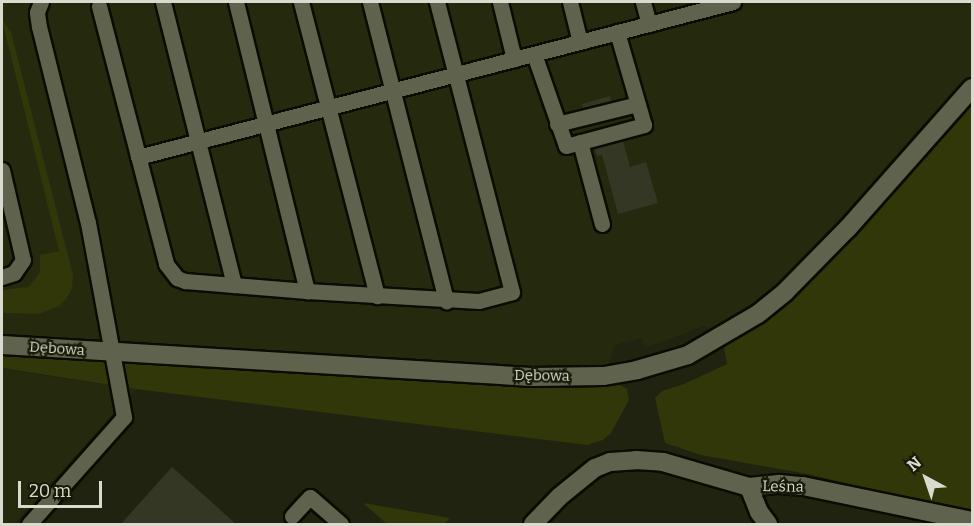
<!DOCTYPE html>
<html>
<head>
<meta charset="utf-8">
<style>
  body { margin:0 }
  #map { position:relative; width:974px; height:526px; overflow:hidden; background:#202310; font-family:Bitter,serif }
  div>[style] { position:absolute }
  .built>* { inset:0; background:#25290e }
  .green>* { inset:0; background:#313709 }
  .building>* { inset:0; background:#343723 }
  .roads { filter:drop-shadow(2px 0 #0a0c00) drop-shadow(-2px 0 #0a0c00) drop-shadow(0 2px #0a0c00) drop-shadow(0 -2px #0a0c00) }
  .service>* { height:15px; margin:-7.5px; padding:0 7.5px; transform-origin:7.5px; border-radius:7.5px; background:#5f634e }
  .minor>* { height:18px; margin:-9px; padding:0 9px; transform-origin:9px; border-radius:9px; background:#5f634e }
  span { translate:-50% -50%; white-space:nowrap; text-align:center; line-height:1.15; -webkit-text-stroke:4.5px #171a07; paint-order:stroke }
  .street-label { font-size:15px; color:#d9dbcf }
  .frame { position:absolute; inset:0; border:3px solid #d9dbcf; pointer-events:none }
  .north { position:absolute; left:896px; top:448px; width:60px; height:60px; -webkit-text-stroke:4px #171a07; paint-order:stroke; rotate:320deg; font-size:16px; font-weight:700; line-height:24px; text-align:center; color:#d9dbcf }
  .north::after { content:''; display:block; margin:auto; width:21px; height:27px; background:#d9dbcf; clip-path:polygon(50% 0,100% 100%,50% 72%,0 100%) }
  .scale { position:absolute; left:18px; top:481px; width:84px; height:27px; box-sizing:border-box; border:3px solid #d9dbcf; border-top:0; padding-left:8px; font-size:18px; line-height:21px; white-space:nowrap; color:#d9dbcf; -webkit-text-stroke:4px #171a07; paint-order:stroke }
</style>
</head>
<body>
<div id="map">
  <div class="built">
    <i style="clip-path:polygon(2px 2px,972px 2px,972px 88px,848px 228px,722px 336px,704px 326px,645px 348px,642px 338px,615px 345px,604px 376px,2px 345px)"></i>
    <i style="clip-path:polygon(2px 369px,136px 389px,14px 524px,2px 524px)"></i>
  </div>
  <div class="green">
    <i style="clip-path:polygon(2px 20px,11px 32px,73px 275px,72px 289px,66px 299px,59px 306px,39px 314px,2px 313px,2px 290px,29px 287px,40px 272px,40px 255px,59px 251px)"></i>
    <i style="clip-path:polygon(972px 88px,972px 514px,808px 474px,701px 455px,665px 443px,655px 398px,662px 391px,684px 384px,727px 364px,722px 336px,758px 314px)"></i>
    <i style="clip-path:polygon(2px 345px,604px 376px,627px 389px,629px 400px,611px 433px,603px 440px,587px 445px,136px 389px,2px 368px)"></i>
    <i style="clip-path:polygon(363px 503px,450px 518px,444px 524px,387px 524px)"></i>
  </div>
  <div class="building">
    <i style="clip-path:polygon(610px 96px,611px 101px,583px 108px,582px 104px)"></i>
    <i style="clip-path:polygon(623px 141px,630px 167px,646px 162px,658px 203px,618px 214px,602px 155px,597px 156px,595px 148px)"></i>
    <i style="clip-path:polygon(172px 467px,206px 497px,237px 525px,120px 525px)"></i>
  </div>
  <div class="roads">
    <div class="service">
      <i style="left:163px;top:2px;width:292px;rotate:75.9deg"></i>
      <i style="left:236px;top:2px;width:298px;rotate:76.2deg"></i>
      <i style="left:301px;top:2px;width:304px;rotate:75.5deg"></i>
      <i style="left:370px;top:2px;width:309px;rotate:75.7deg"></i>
      <i style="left:500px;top:2px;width:59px;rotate:76.2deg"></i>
      <i style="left:570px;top:2px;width:41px;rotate:76deg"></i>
      <i style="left:643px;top:2px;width:23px;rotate:75deg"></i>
      <i style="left:99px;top:6px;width:267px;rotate:75.4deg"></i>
      <i style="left:166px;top:264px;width:18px;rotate:52deg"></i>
      <i style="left:177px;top:278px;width:9px;rotate:21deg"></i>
      <i style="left:185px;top:281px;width:122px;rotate:4.7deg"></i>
      <i style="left:307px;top:291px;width:172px;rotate:3.3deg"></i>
      <i style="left:479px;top:301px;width:34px;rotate:-15deg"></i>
      <i style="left:512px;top:292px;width:300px;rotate:-104.5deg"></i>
      <i style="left:534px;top:54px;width:97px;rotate:70.8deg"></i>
      <i style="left:566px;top:146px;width:81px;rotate:-15.1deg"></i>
      <i style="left:644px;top:125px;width:97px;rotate:-106.2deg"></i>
      <i style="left:557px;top:124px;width:83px;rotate:-13.9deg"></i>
      <i style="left:580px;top:142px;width:85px;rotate:75deg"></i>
      <i style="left:138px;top:157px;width:615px;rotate:-14.6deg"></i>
      <i style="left:2px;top:170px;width:92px;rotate:76.9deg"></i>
      <i style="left:23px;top:260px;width:16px;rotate:125deg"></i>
      <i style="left:14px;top:273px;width:13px;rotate:162deg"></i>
      <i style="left:292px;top:516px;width:26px;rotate:-47deg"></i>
      <i style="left:310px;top:497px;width:41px;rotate:41.1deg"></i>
      <i style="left:29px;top:524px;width:143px;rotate:-48.4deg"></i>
      <i style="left:124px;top:417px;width:197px;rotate:-100.5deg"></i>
      <i style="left:88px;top:223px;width:202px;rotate:-104deg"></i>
      <i style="left:39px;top:27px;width:15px;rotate:-98deg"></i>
      <i style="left:37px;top:12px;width:11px;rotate:-68deg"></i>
    </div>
    <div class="minor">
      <i style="left:2px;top:345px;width:530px;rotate:3.46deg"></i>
      <i style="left:531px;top:377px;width:73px;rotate:-0.8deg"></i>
      <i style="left:604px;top:376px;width:34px;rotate:-10deg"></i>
      <i style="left:637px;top:370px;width:53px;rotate:-16.4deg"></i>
      <i style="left:688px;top:355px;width:81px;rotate:-30.4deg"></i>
      <i style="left:758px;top:314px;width:35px;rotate:-39deg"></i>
      <i style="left:785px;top:292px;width:90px;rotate:-45.5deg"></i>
      <i style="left:848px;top:228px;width:187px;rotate:-48.5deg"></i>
      <i style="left:749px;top:487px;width:27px;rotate:68deg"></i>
      <i style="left:759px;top:512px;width:15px;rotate:53deg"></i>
      <i style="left:533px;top:524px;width:37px;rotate:-46deg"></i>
      <i style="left:559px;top:497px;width:46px;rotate:-38.9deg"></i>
      <i style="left:595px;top:468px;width:16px;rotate:-22deg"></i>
      <i style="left:610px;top:462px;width:26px;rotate:-4deg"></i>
      <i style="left:636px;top:460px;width:27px;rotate:4deg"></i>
      <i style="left:663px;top:462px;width:90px;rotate:16.2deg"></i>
      <i style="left:749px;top:487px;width:30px;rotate:-6deg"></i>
      <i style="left:779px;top:484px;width:24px;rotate:5deg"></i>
      <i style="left:803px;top:486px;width:173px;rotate:11.7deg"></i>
    </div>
  </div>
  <div class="street-label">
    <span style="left:57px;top:349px;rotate:4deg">Dębowa</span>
    <span style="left:542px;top:376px;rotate:1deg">Dębowa</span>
    <span style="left:783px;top:487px;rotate:1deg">Leśna</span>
  </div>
  <div class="frame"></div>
  <div class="north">N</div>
  <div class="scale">20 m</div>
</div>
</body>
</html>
